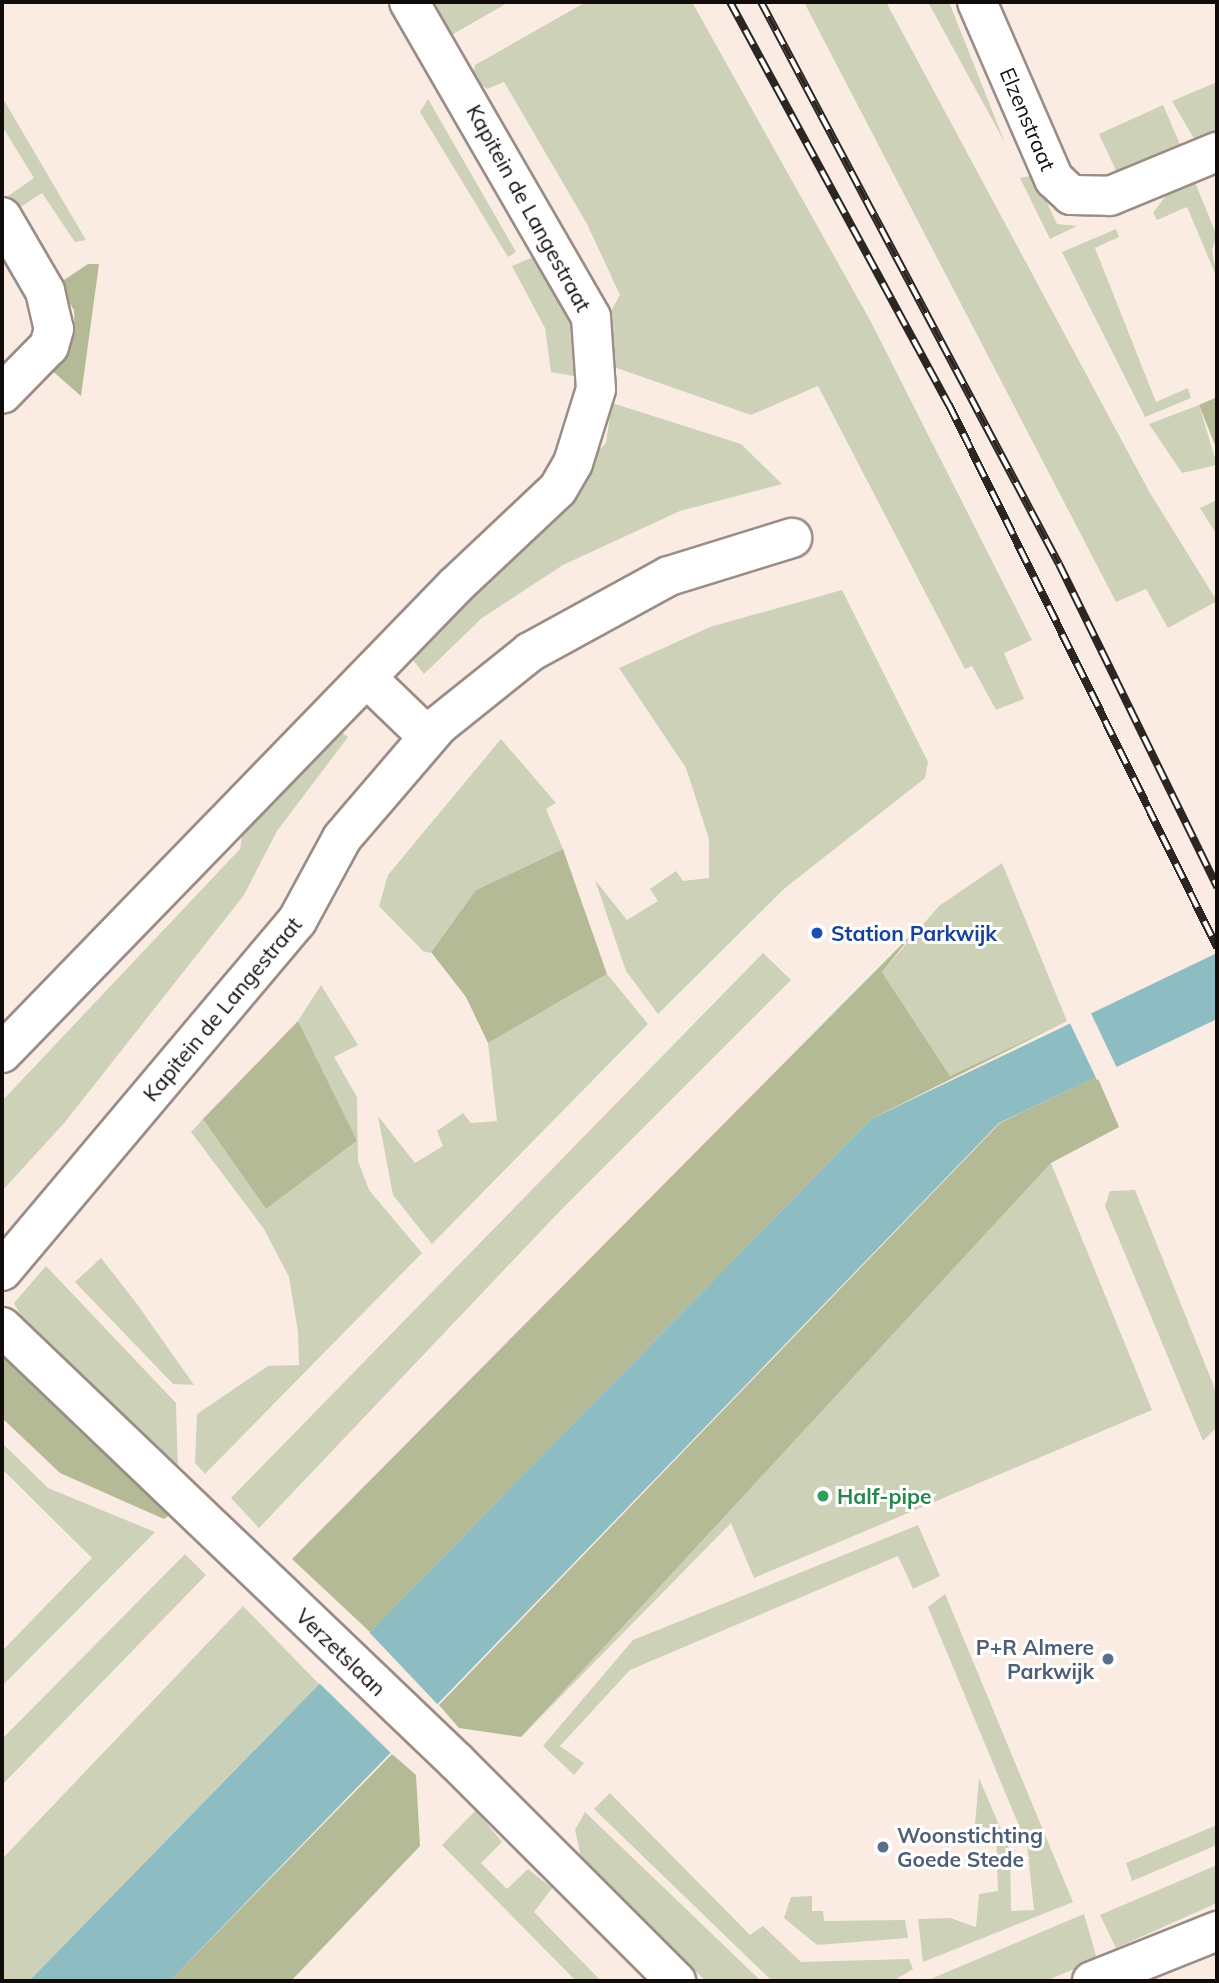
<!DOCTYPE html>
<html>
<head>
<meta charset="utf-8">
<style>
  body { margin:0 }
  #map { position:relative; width:1219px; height:1983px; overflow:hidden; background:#faece3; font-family:Mulish,sans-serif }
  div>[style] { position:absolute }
  .green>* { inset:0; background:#cdd1b7 }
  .forest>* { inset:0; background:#b4ba95 }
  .water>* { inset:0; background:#8dbdc3 }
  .pier>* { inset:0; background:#faece3 }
  .roads { filter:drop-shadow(2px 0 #9b8d86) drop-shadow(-2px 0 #9b8d86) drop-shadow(0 2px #9b8d86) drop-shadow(0 -2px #9b8d86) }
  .street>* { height:38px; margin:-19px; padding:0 19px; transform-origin:19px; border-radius:19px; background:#fff }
  .rail>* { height:8px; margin-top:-4px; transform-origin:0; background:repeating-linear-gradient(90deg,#fff 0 16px,#2c2623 0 32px); box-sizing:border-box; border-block:2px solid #2c2623 }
  .dots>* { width:19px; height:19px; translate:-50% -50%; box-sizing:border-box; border:4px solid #fff; border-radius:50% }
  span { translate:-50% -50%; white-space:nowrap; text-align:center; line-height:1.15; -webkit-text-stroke:6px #fff; paint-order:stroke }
  .street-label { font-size:21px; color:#110c0a }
  .transit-label { font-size:21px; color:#164399; font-weight:700 }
  .left { translate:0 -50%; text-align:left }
  .leisure-label { font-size:21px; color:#27864d; font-weight:700 }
  .service-label { font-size:21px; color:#4e5e75; font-weight:700 }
  .right { translate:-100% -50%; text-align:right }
  .frame { position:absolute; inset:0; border:4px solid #110c0a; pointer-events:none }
</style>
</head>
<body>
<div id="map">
  <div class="green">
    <i style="clip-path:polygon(427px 2px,509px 2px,448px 37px)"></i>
    <i style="clip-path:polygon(586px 2px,692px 2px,871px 322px,1032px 640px,1004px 653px,1024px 699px,996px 710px,972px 666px,965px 669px,818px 386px,751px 415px,614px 367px,608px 316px,620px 295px,587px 224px,504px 82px,487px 89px,472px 78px,475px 65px)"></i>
    <i style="clip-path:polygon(804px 2px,886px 2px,1150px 493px,1217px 601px,1168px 628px,1146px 589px,1116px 602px)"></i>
    <i style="clip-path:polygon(928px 2px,949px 2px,1005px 143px)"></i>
    <i style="clip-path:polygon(1217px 82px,1217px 133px,1196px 142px,1172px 101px)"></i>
    <i style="clip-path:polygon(2px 97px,86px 240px,75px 242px,42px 193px,16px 210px,8px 196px,34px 178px,2px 126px)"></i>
    <i style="clip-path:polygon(428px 99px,516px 252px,508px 257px,420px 112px)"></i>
    <i style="clip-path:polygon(1163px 105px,1182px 149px,1119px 177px,1099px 134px)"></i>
    <i style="clip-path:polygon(1034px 175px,1057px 224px,1077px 226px,1050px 239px,1020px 178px)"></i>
    <i style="clip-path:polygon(1194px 180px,1217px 236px,1212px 250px,1217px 278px,1187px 207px,1157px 220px,1153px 213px,1170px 190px)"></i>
    <i style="clip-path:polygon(1116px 229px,1119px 237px,1095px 248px,1156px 402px,1188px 388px,1191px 398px,1145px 417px,1062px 252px)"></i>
    <i style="clip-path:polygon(531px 258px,546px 261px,569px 306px,579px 377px,551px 372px,545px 328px,512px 266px)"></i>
    <i style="clip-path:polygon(612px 403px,741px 444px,782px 484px,680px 511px,563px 565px,482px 618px,424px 674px,412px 659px,583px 486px,585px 465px,606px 443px)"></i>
    <i style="clip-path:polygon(1199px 405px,1217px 465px,1182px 473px,1149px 424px)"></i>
    <i style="clip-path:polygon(1217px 500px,1217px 535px,1200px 508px)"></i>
    <i style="clip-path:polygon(842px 590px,928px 762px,925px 778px,785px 888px,658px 1014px,626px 971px,595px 880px,627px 920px,658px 901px,650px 889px,676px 871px,683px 881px,709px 878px,709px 839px,686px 768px,619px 668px,710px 627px)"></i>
    <i style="clip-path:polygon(338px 730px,348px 737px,277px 831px,244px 895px,65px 1122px,2px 1191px,2px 1101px,240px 849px,243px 830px)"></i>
    <i style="clip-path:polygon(501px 739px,556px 803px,546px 809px,563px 849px,476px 890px,430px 953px,423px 951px,379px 906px,388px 875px)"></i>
    <i style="clip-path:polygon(1002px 863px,1067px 1021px,950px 1076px,882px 972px,939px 906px)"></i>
    <i style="clip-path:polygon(763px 953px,791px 980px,559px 1212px,259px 1528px,231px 1498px)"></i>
    <i style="clip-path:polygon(607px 974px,648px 1024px,432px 1244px,393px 1195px,378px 1116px,415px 1163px,443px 1146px,437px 1131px,463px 1113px,471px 1123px,497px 1121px,488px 1043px)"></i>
    <i style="clip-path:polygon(321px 985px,358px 1045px,334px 1057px,357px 1097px,358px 1161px,369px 1190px,422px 1253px,205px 1474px,195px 1463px,197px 1414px,268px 1366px,299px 1365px,298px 1332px,289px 1277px,264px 1229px,191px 1132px,203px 1119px,266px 1209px,356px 1142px,298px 1021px)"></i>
    <i style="clip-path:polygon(1051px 1163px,1152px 1410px,754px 1578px,731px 1523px,521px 1737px)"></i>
    <i style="clip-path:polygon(1135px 1190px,1217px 1394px,1215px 1429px,1203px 1441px,1105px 1206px,1110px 1191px)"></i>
    <i style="clip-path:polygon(101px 1258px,137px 1304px,194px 1385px,173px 1384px,75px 1282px)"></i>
    <i style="clip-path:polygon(46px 1266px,176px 1403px,178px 1474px,22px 1318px,14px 1303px)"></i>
    <i style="clip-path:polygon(2px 1443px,48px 1488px,155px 1532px,2px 1686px,2px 1651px,92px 1558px,2px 1469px)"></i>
    <i style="clip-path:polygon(918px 1525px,940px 1576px,913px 1589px,898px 1556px,630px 1670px,560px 1746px,584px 1763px,574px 1775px,543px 1746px,633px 1640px)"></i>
    <i style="clip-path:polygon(185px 1554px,206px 1575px,2px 1785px,2px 1739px)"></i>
    <i style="clip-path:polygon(945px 1594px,1073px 1902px,923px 1962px,918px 1919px,950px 1918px,976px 1927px,979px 1894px,998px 1891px,996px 1831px,975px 1824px,979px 1778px,1010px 1851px,1011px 1911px,1034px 1910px,1027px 1845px,928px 1607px)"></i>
    <i style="clip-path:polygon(243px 1606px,319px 1684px,29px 1981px,2px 1981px,2px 1859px)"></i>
    <i style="clip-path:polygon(610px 1793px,750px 1935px,763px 1926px,801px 1962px,909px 1959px,913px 1969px,893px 1981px,772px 1981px,594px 1809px)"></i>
    <i style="clip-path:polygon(476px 1810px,502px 1842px,481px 1863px,507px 1889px,528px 1869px,552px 1888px,534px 1912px,601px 1981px,576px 1981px,442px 1845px)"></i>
    <i style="clip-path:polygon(585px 1812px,761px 1981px,706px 1981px,583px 1867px,575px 1830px)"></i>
    <i style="clip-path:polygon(1217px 1825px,1217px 1845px,1132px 1881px,1126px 1863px)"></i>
    <i style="clip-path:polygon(1217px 1865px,1217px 1903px,1116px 1948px,1100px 1915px)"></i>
    <i style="clip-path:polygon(812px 1896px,812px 1911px,823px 1911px,824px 1921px,905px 1920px,908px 1938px,817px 1945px,784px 1918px,791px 1897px)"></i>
    <i style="clip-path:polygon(1084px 1914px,1097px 1959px,1046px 1981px,926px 1981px)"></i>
  </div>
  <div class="forest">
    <i style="clip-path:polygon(88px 264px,99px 264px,81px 396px,50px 369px,75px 334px,74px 310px,58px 284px)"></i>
    <i style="clip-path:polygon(1217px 397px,1217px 450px,1199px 405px)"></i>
    <i style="clip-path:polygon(563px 849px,607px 974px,488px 1043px,466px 997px,431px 952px,476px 890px)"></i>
    <i style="clip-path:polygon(916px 930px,882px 972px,950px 1076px,1067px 1021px,871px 1119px,370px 1632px,292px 1559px)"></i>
    <i style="clip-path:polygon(298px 1021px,357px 1141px,266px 1209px,203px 1119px)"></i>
    <i style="clip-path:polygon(1097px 1076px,1119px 1127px,1051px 1163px,521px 1737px,459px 1728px,439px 1705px,1000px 1123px)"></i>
    <i style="clip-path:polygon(2px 1352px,171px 1514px,164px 1519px,60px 1473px,2px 1418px)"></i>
    <i style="clip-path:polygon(392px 1754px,416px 1775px,420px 1846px,291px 1981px,170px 1981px)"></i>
  </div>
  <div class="water">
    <i style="clip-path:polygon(1217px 953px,1217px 1019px,999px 1123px,170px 1981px,29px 1981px,871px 1119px)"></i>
  </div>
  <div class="pier">
    <i style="clip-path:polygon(1088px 1007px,1118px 1070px,1097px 1080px,1067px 1017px)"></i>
    <i style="clip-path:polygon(367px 1630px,441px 1708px,394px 1756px,317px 1681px)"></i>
  </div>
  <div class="roads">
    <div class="street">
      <i style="left:977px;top:2px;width:193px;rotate:66.5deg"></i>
      <i style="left:1054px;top:179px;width:23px;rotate:43deg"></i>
      <i style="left:1071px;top:195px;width:39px;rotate:1deg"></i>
      <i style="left:1110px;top:196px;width:116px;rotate:-22.4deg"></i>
      <i style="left:2px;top:217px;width:86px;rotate:59.8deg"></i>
      <i style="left:45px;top:291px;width:39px;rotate:77deg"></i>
      <i style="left:54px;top:329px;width:18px;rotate:106deg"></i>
      <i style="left:49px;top:346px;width:67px;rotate:134.4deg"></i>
      <i style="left:368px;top:679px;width:83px;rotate:44deg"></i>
      <i style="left:2px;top:1053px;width:651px;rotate:-45.87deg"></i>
      <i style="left:455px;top:586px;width:141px;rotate:-43.3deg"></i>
      <i style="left:558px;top:489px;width:30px;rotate:-60deg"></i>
      <i style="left:573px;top:463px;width:77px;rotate:-72.7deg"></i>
      <i style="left:596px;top:389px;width:72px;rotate:-94deg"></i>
      <i style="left:591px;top:317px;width:364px;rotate:-120deg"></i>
      <i style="left:2px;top:1271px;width:458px;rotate:-49.9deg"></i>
      <i style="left:297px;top:921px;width:94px;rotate:-61.5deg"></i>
      <i style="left:342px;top:838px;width:149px;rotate:-49.4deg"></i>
      <i style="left:439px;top:725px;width:117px;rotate:-38.7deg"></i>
      <i style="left:530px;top:652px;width:158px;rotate:-28.7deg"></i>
      <i style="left:669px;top:576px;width:129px;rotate:-17.2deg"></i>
      <i style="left:2px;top:1327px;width:629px;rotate:43.71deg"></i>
      <i style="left:457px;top:1762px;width:310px;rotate:45deg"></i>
      <i style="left:1092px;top:1981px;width:135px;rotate:-21.8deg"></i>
    </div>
  </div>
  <div class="rail">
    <i style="left:730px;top:2px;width:459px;rotate:61.5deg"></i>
    <i style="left:949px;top:405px;width:605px;rotate:63.69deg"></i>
    <i style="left:761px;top:2px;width:636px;rotate:62.07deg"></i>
    <i style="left:1059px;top:564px;width:360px;rotate:63.9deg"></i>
  </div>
  <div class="dots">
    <i style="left:817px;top:933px;background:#1a4fb4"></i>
    <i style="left:823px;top:1496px;background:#2e9e5b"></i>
    <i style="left:1108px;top:1659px;background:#5c6f8a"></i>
    <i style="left:883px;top:1847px;background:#5c6f8a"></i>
  </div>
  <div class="street-label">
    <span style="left:1028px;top:119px;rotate:67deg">Elzenstraat</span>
    <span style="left:529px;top:208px;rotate:61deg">Kapitein de Langestraat</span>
    <span style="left:222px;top:1009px;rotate:-50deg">Kapitein de Langestraat</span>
    <span style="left:341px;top:1652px;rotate:44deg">Verzetslaan</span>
  </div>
  <div class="transit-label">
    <span class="left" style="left:831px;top:933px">Station Parkwijk</span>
  </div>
  <div class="leisure-label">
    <span class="left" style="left:837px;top:1496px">Half-pipe</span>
  </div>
  <div class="service-label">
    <span class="right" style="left:1094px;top:1659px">P+R Almere<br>Parkwijk</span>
    <span class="left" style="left:897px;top:1847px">Woonstichting<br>Goede Stede</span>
  </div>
  <div class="frame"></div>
</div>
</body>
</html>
